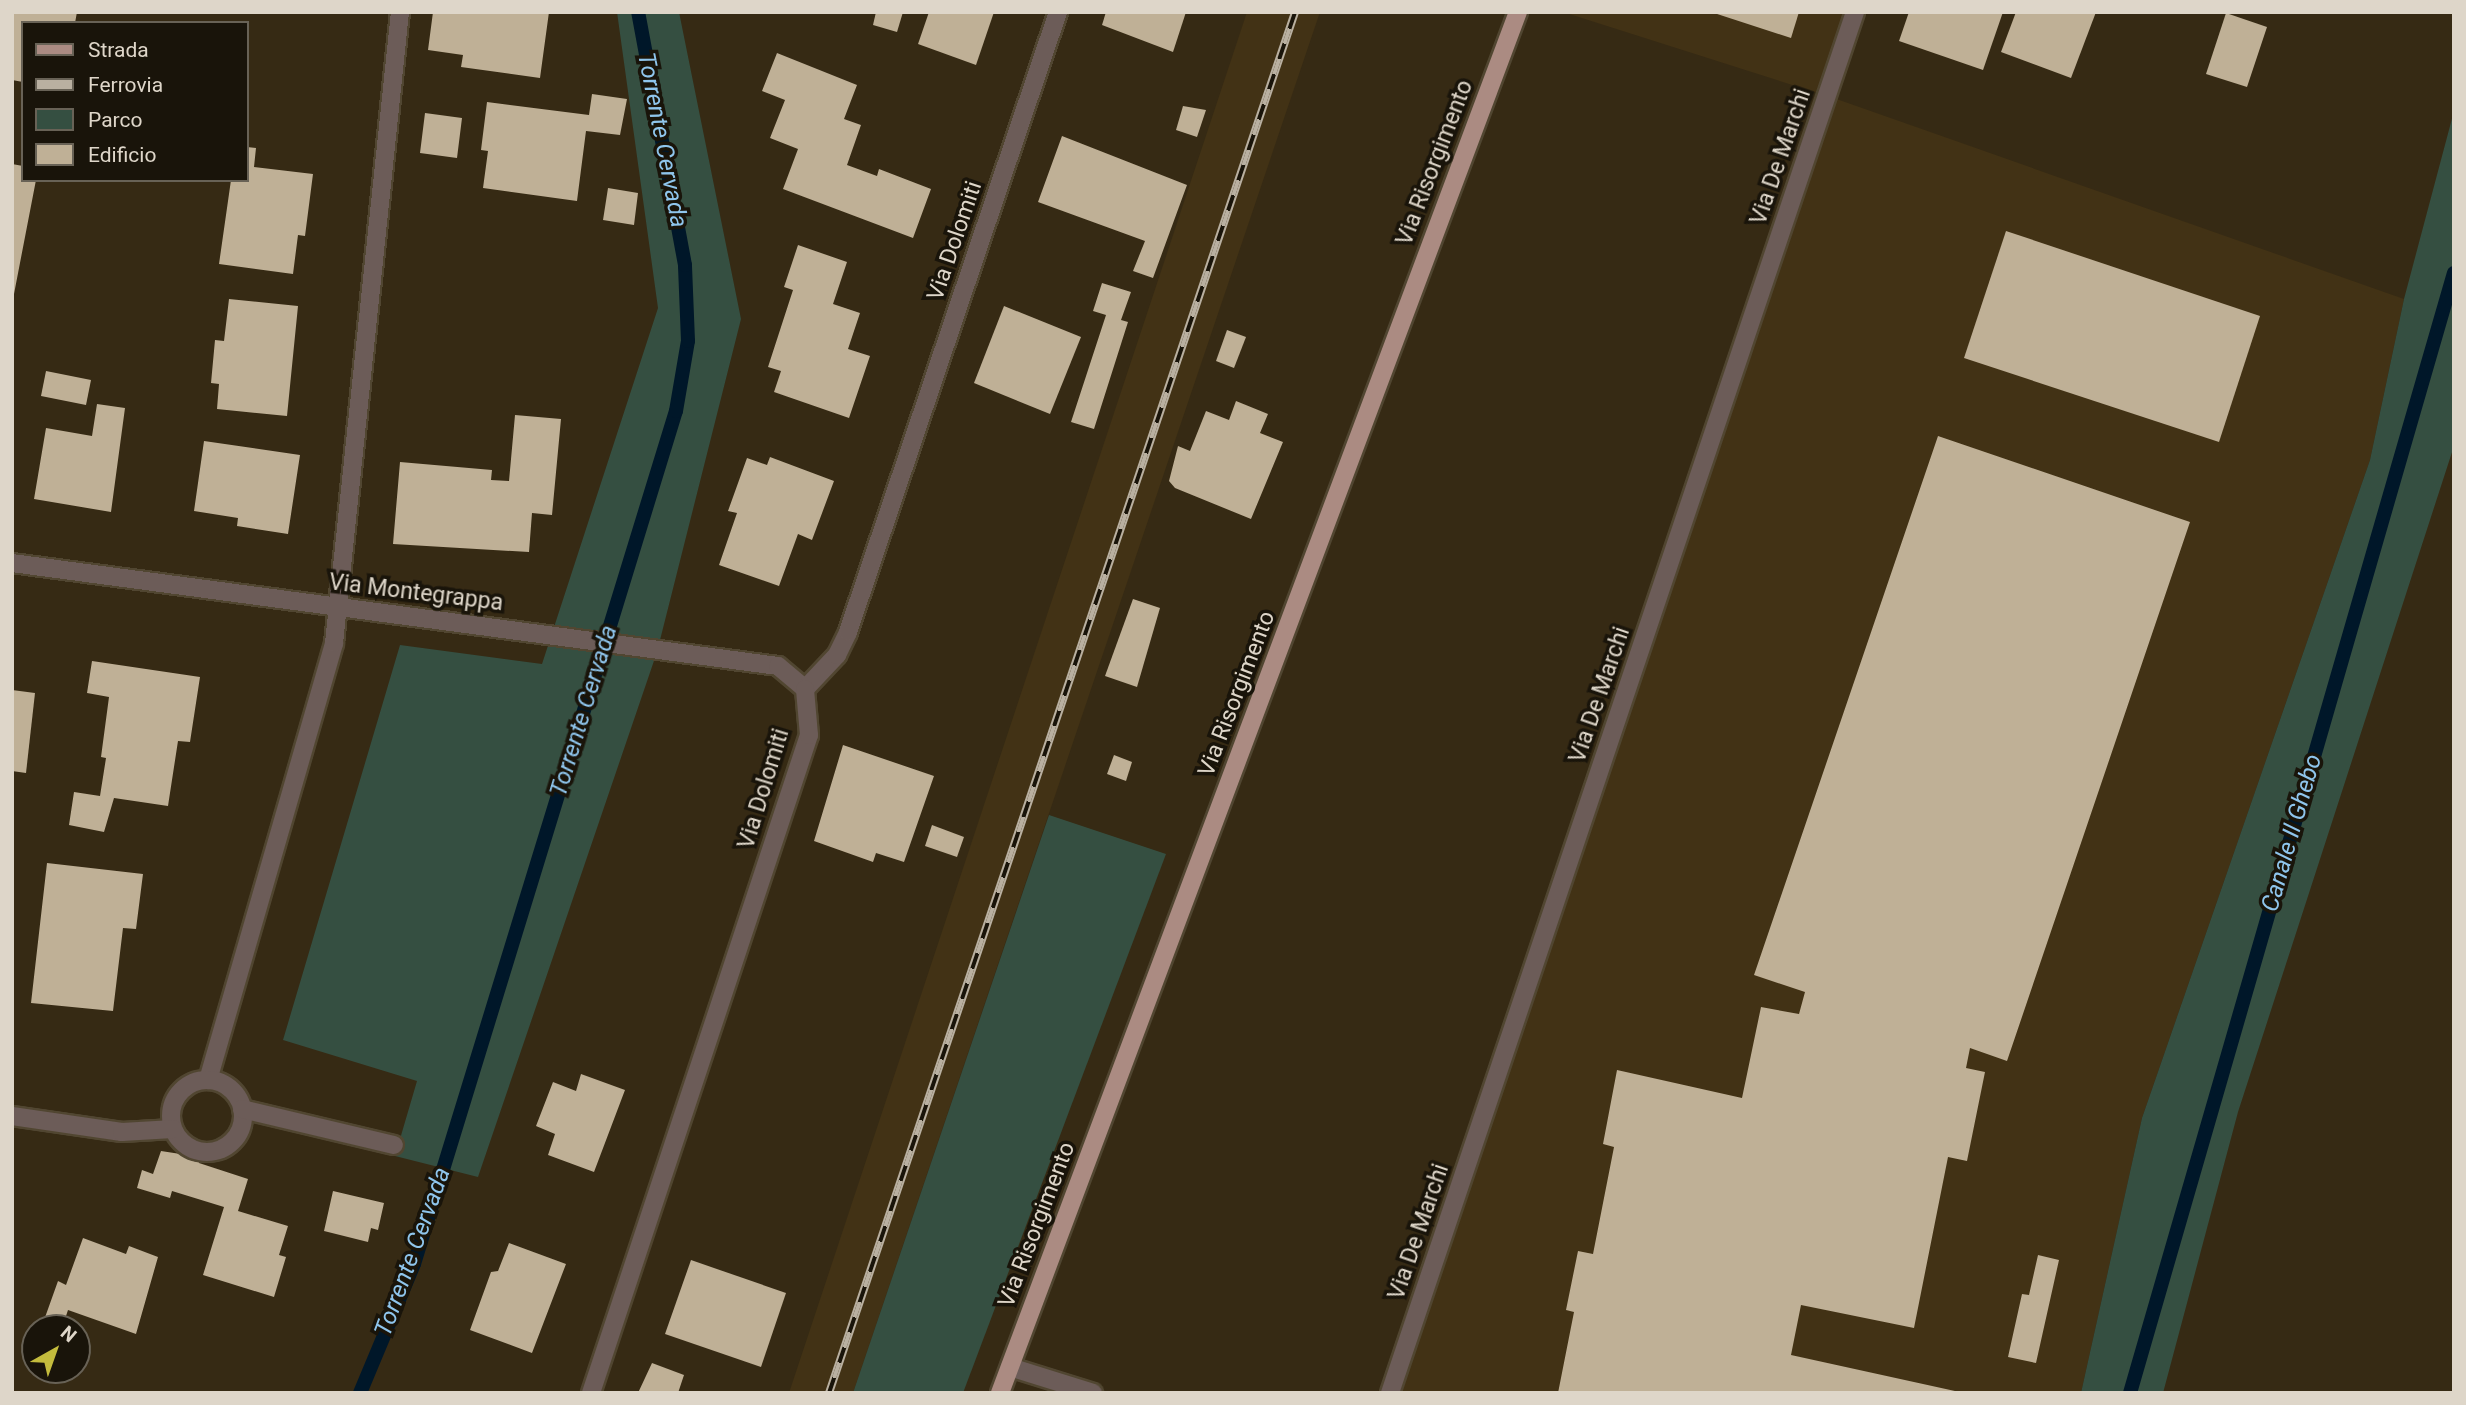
<!DOCTYPE html>
<html>
<head>
<meta charset="utf-8">
<style>
  body { margin:0 }
  #map { position:relative; width:2466px; height:1405px; overflow:hidden; background:#362a14; font-family:Roboto,sans-serif }
  div>[style] { position:absolute }
  .built>* { inset:0; background:#423215 }
  .green>* { inset:0; background:#354f41 }
  .stream>* { height:14px; margin:-7px; padding:0 7px; transform-origin:7px; border-radius:7px; background:#001729 }
  .building>* { inset:0; background:#bfb096 }
  .roads { filter:drop-shadow(2px 0 #514631) drop-shadow(-2px 0 #514631) drop-shadow(0 2px #514631) drop-shadow(0 -2px #514631) }
  .minor>* { height:18px; margin:-9px; padding:0 9px; transform-origin:9px; border-radius:9px; background:#6c5c58 }
  .minor>.ring { margin:-9px; padding:0; box-sizing:content-box; background:none; border:18px solid #6c5c58; border-radius:50% }
  .major>* { height:18px; margin:-9px; padding:0 9px; transform-origin:9px; border-radius:9px; background:#ab8b82 }
  .rail>* { height:8px; margin-top:-4px; transform-origin:0; background:repeating-linear-gradient(90deg,#19140a 0 16px,#b9b0a1 0 32px); box-sizing:border-box; border-block:2px solid #b9b0a1 }
  span { translate:-50% -50%; white-space:nowrap; text-align:center; line-height:1.15; -webkit-text-stroke:7px #19140a; paint-order:stroke }
  .street-label { font-size:23px; color:#ded6c9 }
  .water-label { font-size:24px; color:#8fc5ec; font-style:italic }
  .frame { position:absolute; inset:0; border:14px solid #ded6c9; pointer-events:none }
  .legend { position:absolute; left:21px; top:21px; width:228px; height:161px; box-sizing:border-box; background:#19140a; border:2px solid #686256; margin:0; padding:9px 12px; list-style:none; font-size:21px; color:#ded6c9 }
  .legend li { display:flex; align-items:center; gap:14px; height:35px }
  .legend b { width:35px; border:2px solid #686256 }
  .north { position:absolute; left:21px; top:1314px; width:70px; height:70px; box-sizing:border-box; background:#19140a; border:2px solid #686256; border-radius:50%; rotate:40deg; font-size:19px; font-weight:700; line-height:28px; text-align:center; color:#ded6c9 }
  .north::after { content:''; display:block; margin:auto; width:24px; height:32px; background:#c4bc3d; clip-path:polygon(50% 0,100% 100%,50% 72%,0 100%) }
</style>
</head>
<body>
<div id="map">
  <div class="built">
    <i style="clip-path:polygon(1247px 12px,1320px 12px,853px 1393px,789px 1393px)"></i>
    <i style="clip-path:polygon(1563px 12px,1855px 12px,1828px 96px,2404px 299px,2370px 460px,2142px 1118px,2081px 1393px,1390px 1393px,1827px 96px)"></i>
  </div>
  <div class="green">
    <i style="clip-path:polygon(617px 12px,679px 12px,741px 319px,657px 652px,478px 1177px,395px 1156px,417px 1081px,283px 1040px,400px 645px,542px 664px,658px 308px)"></i>
    <i style="clip-path:polygon(2454px 111px,2454px 446px,2238px 1112px,2163px 1393px,2081px 1393px,2142px 1118px,2370px 460px,2404px 299px)"></i>
    <i style="clip-path:polygon(1049px 815px,1166px 854px,963px 1393px,853px 1393px)"></i>
  </div>
  <div class="stream">
    <i style="left:360px;top:1393px;width:140px;rotate:-67.3deg"></i>
    <i style="left:414px;top:1264px;width:892px;rotate:-72.93deg"></i>
    <i style="left:676px;top:411px;width:71px;rotate:-80.3deg"></i>
    <i style="left:688px;top:341px;width:76px;rotate:-92.3deg"></i>
    <i style="left:685px;top:265px;width:257px;rotate:-100.5deg"></i>
    <i style="left:2130px;top:1393px;width:1166px;rotate:-73.87deg"></i>
  </div>
  <div class="building">
    <i style="clip-path:polygon(12px 12px,77px 12px,75px 23px,23px 23px,23px 82px,12px 80px)"></i>
    <i style="clip-path:polygon(433px 12px,549px 12px,540px 78px,461px 67px,463px 55px,428px 50px)"></i>
    <i style="clip-path:polygon(876px 12px,903px 12px,897px 32px,873px 25px)"></i>
    <i style="clip-path:polygon(929px 12px,994px 12px,976px 65px,918px 44px)"></i>
    <i style="clip-path:polygon(1106px 12px,1186px 12px,1173px 52px,1102px 25px)"></i>
    <i style="clip-path:polygon(1711px 12px,1799px 12px,1791px 38px)"></i>
    <i style="clip-path:polygon(1909px 12px,2003px 12px,1983px 70px,1899px 41px)"></i>
    <i style="clip-path:polygon(2016px 12px,2096px 12px,2071px 78px,2001px 52px)"></i>
    <i style="clip-path:polygon(2226px 13px,2267px 27px,2247px 87px,2206px 74px)"></i>
    <i style="clip-path:polygon(777px 53px,857px 85px,844px 119px,861px 125px,847px 165px,877px 176px,879px 169px,931px 189px,913px 238px,783px 189px,798px 149px,770px 138px,785px 100px,762px 91px)"></i>
    <i style="clip-path:polygon(592px 94px,627px 99px,620px 135px,586px 131px,577px 201px,483px 188px,488px 151px,481px 150px,487px 102px,589px 115px)"></i>
    <i style="clip-path:polygon(1183px 106px,1206px 110px,1197px 137px,1176px 130px)"></i>
    <i style="clip-path:polygon(425px 113px,462px 118px,457px 158px,420px 153px)"></i>
    <i style="clip-path:polygon(1062px 136px,1187px 185px,1153px 278px,1133px 271px,1145px 241px,1038px 202px)"></i>
    <i style="clip-path:polygon(247px 147px,256px 148px,254px 167px,313px 174px,305px 236px,298px 235px,293px 274px,219px 264px,231px 180px,247px 180px)"></i>
    <i style="clip-path:polygon(12px 164px,23px 166px,23px 180px,36px 180px,14px 294px)"></i>
    <i style="clip-path:polygon(608px 188px,638px 193px,634px 225px,603px 220px)"></i>
    <i style="clip-path:polygon(2006px 231px,2260px 316px,2219px 442px,1964px 358px)"></i>
    <i style="clip-path:polygon(798px 245px,847px 262px,833px 304px,860px 313px,848px 349px,870px 356px,849px 418px,774px 392px,781px 371px,768px 367px,793px 290px,784px 287px)"></i>
    <i style="clip-path:polygon(1102px 283px,1131px 292px,1121px 320px,1128px 322px,1094px 429px,1071px 422px,1106px 315px,1093px 311px)"></i>
    <i style="clip-path:polygon(229px 299px,298px 306px,287px 416px,217px 409px,219px 384px,211px 383px,215px 340px,224px 341px)"></i>
    <i style="clip-path:polygon(1004px 306px,1081px 337px,1050px 414px,974px 383px)"></i>
    <i style="clip-path:polygon(1227px 330px,1246px 337px,1234px 368px,1216px 361px)"></i>
    <i style="clip-path:polygon(46px 371px,91px 380px,86px 405px,41px 396px)"></i>
    <i style="clip-path:polygon(1236px 401px,1268px 414px,1260px 433px,1283px 442px,1251px 519px,1175px 488px,1169px 481px,1178px 446px,1190px 451px,1206px 411px,1229px 420px)"></i>
    <i style="clip-path:polygon(97px 404px,125px 408px,111px 512px,34px 499px,46px 428px,92px 436px)"></i>
    <i style="clip-path:polygon(515px 415px,561px 419px,552px 515px,532px 513px,529px 552px,393px 544px,400px 462px,492px 470px,491px 480px,509px 481px)"></i>
    <i style="clip-path:polygon(1938px 436px,2190px 522px,2007px 1061px,1970px 1048px,1966px 1068px,1985px 1072px,1967px 1161px,1948px 1157px,1914px 1328px,1801px 1305px,1791px 1355px,1964px 1393px,1558px 1393px,1574px 1312px,1566px 1310px,1578px 1251px,1593px 1254px,1614px 1147px,1603px 1144px,1617px 1070px,1742px 1098px,1761px 1007px,1799px 1014px,1805px 992px,1754px 975px)"></i>
    <i style="clip-path:polygon(204px 441px,300px 455px,288px 534px,237px 526px,238px 518px,194px 511px)"></i>
    <i style="clip-path:polygon(770px 457px,834px 481px,812px 540px,798px 534px,779px 586px,719px 565px,737px 513px,728px 511px,747px 458px,767px 465px)"></i>
    <i style="clip-path:polygon(1133px 599px,1160px 608px,1137px 687px,1105px 676px)"></i>
    <i style="clip-path:polygon(92px 661px,200px 677px,190px 742px,178px 741px,168px 806px,114px 798px,104px 832px,69px 825px,74px 792px,100px 796px,106px 758px,101px 757px,109px 697px,87px 693px)"></i>
    <i style="clip-path:polygon(12px 690px,35px 693px,26px 773px,12px 771px)"></i>
    <i style="clip-path:polygon(843px 745px,934px 776px,904px 862px,876px 853px,873px 862px,814px 841px)"></i>
    <i style="clip-path:polygon(1114px 755px,1132px 762px,1126px 781px,1107px 774px)"></i>
    <i style="clip-path:polygon(932px 825px,964px 837px,957px 857px,925px 846px)"></i>
    <i style="clip-path:polygon(47px 863px,143px 874px,136px 929px,123px 928px,113px 1011px,31px 1003px)"></i>
    <i style="clip-path:polygon(581px 1074px,625px 1090px,594px 1172px,548px 1155px,555px 1134px,536px 1126px,553px 1082px,576px 1091px)"></i>
    <i style="clip-path:polygon(161px 1151px,200px 1157px,199px 1163px,248px 1179px,238px 1211px,288px 1226px,279px 1255px,286px 1257px,274px 1297px,203px 1275px,224px 1207px,172px 1191px,170px 1198px,137px 1188px,142px 1170px,153px 1174px)"></i>
    <i style="clip-path:polygon(333px 1191px,384px 1203px,378px 1230px,371px 1228px,368px 1242px,324px 1231px)"></i>
    <i style="clip-path:polygon(83px 1238px,126px 1254px,129px 1246px,158px 1257px,136px 1334px,68px 1310px,62px 1328px,43px 1323px,58px 1281px,66px 1285px)"></i>
    <i style="clip-path:polygon(509px 1243px,566px 1264px,532px 1353px,470px 1330px,491px 1272px,498px 1271px)"></i>
    <i style="clip-path:polygon(2038px 1255px,2059px 1260px,2036px 1363px,2008px 1357px,2022px 1294px,2029px 1295px)"></i>
    <i style="clip-path:polygon(691px 1260px,786px 1293px,761px 1367px,665px 1334px)"></i>
    <i style="clip-path:polygon(652px 1363px,684px 1375px,678px 1393px,638px 1393px)"></i>
  </div>
  <div class="roads">
    <div class="minor">
      <i style="left:12px;top:563px;width:773px;rotate:7.66deg"></i>
      <i style="left:778px;top:666px;width:35px;rotate:40deg"></i>
      <i style="left:805px;top:689px;width:47px;rotate:-46.7deg"></i>
      <i style="left:837px;top:655px;width:25px;rotate:-64deg"></i>
      <i style="left:848px;top:632px;width:655px;rotate:-71.29deg"></i>
      <i style="left:208px;top:1080px;width:455px;rotate:-73.9deg"></i>
      <i style="left:334px;top:643px;width:634px;rotate:-84.03deg"></i>
      <i class="ring" style="left:171px;top:1080px;width:54px;height:54px"></i>
      <i style="left:242px;top:1109px;width:156px;rotate:13.3deg"></i>
      <i style="left:12px;top:1116px;width:111px;rotate:8.3deg"></i>
      <i style="left:122px;top:1132px;width:51px;rotate:-3.4deg"></i>
      <i style="left:1010px;top:1367px;width:87px;rotate:17.4deg"></i>
      <i style="left:591px;top:1393px;width:693px;rotate:-71.67deg"></i>
      <i style="left:809px;top:735px;width:46px;rotate:-95deg"></i>
      <i style="left:1390px;top:1393px;width:1457px;rotate:-71.39deg"></i>
    </div>
    <div class="major">
      <i style="left:1000px;top:1393px;width:1475px;rotate:-69.44deg"></i>
    </div>
  </div>
  <div class="rail">
    <i style="left:829px;top:1393px;width:1458px;rotate:-71.35deg"></i>
  </div>
  <div class="street-label">
    <span style="left:1781px;top:157px;rotate:-71deg">Via De Marchi</span>
    <span style="left:1435px;top:163px;rotate:-69deg">Via Risorgimento</span>
    <span style="left:955px;top:241px;rotate:-71deg">Via Dolomiti</span>
    <span style="left:416px;top:593px;rotate:7deg">Via Montegrappa</span>
    <span style="left:1237px;top:694px;rotate:-69deg">Via Risorgimento</span>
    <span style="left:1600px;top:695px;rotate:-71deg">Via De Marchi</span>
    <span style="left:764px;top:789px;rotate:-73deg">Via Dolomiti</span>
    <span style="left:1037px;top:1225px;rotate:-69deg">Via Risorgimento</span>
    <span style="left:1419px;top:1232px;rotate:-71deg">Via De Marchi</span>
  </div>
  <div class="water-label">
    <span style="left:662px;top:140px;rotate:79deg">Torrente Cervada</span>
    <span style="left:584px;top:711px;rotate:-73deg">Torrente Cervada</span>
    <span style="left:2292px;top:833px;rotate:-74deg">Canale Il Ghebo</span>
    <span style="left:413px;top:1252px;rotate:-70deg">Torrente Cervada</span>
  </div>
  <div class="frame"></div>
  <ul class="legend">
  <li><b style="height:9px;background:#ab8b82"></b>Strada</li>
  <li><b style="height:9px;background:#b9b0a1"></b>Ferrovia</li>
  <li><b style="height:19px;background:#354f41"></b>Parco</li>
  <li><b style="height:19px;background:#bfb096"></b>Edificio</li>
  </ul>
  <div class="north">N</div>
</div>
</body>
</html>
